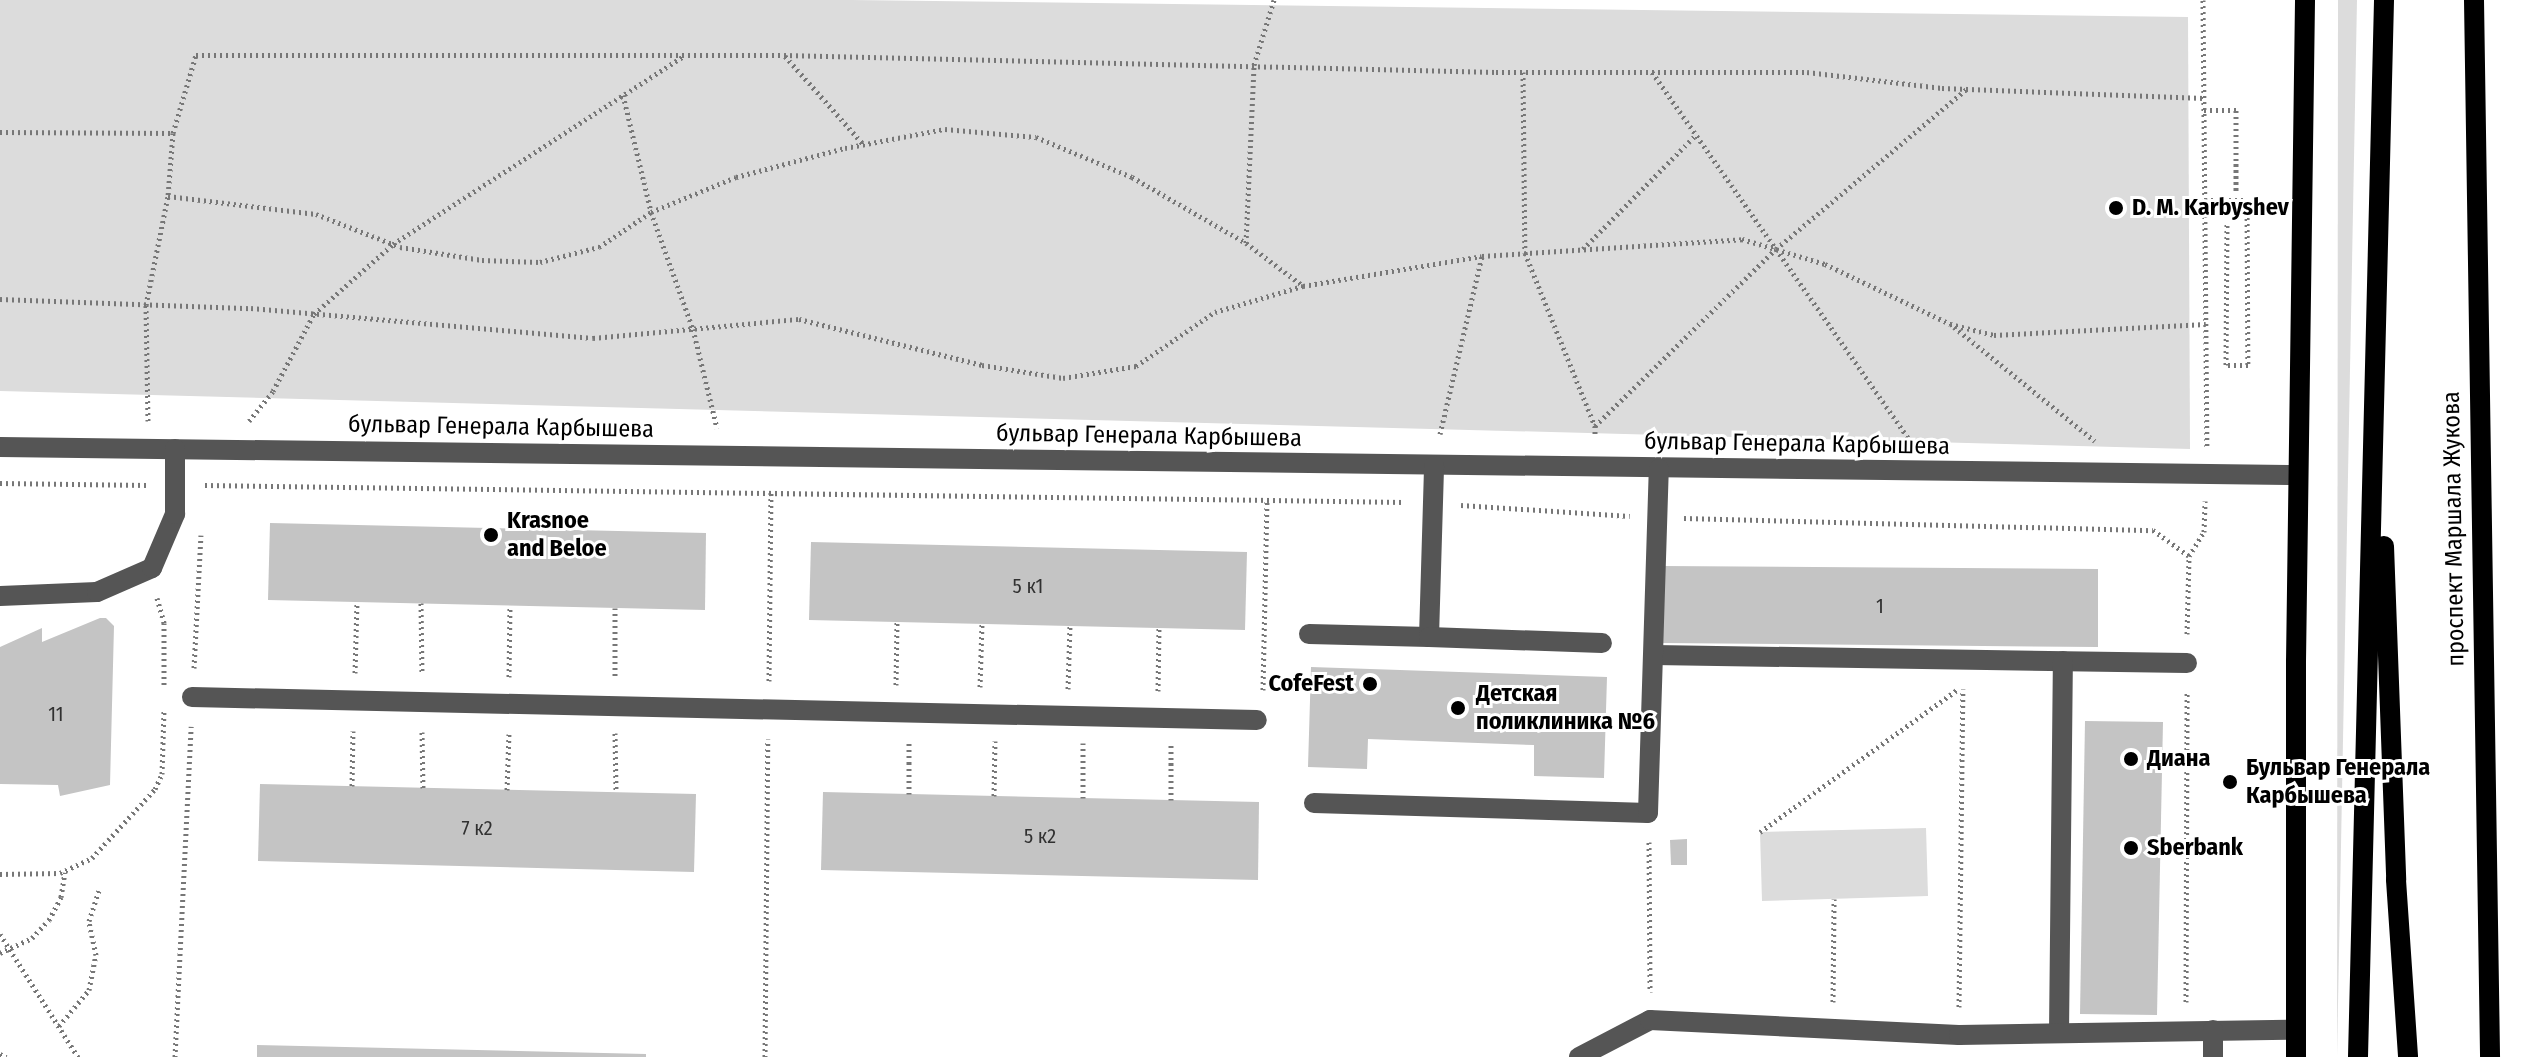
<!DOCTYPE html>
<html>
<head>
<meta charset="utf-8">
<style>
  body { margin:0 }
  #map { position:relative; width:2523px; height:1057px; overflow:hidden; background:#fff; font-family:"Fira Sans Condensed",sans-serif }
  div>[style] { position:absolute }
  .green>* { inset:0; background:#dcdcdc }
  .building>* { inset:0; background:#c4c4c4 }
  .path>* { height:5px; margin-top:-2.5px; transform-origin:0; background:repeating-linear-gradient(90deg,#777 0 2px,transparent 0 6px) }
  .minor>* { height:20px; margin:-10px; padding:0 10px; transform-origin:10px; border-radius:10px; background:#555 }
  .major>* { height:20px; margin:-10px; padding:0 10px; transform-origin:10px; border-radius:10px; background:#000 }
  .dots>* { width:22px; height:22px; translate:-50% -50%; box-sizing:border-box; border:4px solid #fff; border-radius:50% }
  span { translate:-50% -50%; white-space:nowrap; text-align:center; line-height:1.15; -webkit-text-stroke:6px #fff; paint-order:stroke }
  .number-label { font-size:20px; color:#313131 }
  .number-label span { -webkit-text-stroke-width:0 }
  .poi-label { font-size:24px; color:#000; font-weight:700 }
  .left { translate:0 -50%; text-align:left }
  .right { translate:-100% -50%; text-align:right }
  .street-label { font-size:24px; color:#000 }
</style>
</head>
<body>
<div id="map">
  <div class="green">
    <i style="clip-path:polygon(0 0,851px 0,2188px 17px,2190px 449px,0 391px)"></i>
    <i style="clip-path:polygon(2338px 0,2357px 0,2337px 1057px)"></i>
    <i style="clip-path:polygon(1926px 828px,1928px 896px,1762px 901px,1760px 832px)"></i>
  </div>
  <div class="building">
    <i style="clip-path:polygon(270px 523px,706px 533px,705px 610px,268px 600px)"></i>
    <i style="clip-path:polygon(811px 542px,1247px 552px,1245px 630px,809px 620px)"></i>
    <i style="clip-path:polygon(1662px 566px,2098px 569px,2098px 647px,1661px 643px)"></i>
    <i style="clip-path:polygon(100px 618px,106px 618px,114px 626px,110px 785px,60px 796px,58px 785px,0 784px,0 647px,42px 628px,42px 642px)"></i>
    <i style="clip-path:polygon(1311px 667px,1607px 677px,1604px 778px,1534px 776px,1534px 745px,1368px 739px,1367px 769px,1308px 767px)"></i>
    <i style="clip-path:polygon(2085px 721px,2163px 722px,2157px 1015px,2080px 1014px)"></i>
    <i style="clip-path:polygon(260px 784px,696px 794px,694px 872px,258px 861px)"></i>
    <i style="clip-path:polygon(823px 792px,1259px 802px,1258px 880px,821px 870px)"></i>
    <i style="clip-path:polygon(1687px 839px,1687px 865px,1671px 865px,1670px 840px)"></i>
    <i style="clip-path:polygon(257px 1045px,646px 1054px,646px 1057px,257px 1057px)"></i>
  </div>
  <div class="path">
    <i style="left:2203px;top:0;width:447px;rotate:89.5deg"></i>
    <i style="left:785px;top:56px;width:118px;rotate:48.4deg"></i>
    <i style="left:1523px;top:72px;width:181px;rotate:89.4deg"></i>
    <i style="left:1525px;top:253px;width:187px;rotate:68deg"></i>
    <i style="left:1595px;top:426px;width:11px;rotate:90deg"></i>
    <i style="left:1652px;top:72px;width:450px;rotate:55deg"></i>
    <i style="left:623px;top:95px;width:120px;rotate:76.5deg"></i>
    <i style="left:651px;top:212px;width:124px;rotate:70.3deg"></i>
    <i style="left:693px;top:329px;width:102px;rotate:76.4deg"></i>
    <i style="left:2204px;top:110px;width:32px"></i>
    <i style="left:2236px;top:110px;width:81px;rotate:90deg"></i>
    <i style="left:0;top:132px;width:173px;rotate:0.3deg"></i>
    <i style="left:173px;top:133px;width:63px;rotate:94.5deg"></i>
    <i style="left:168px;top:196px;width:149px;rotate:6.9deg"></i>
    <i style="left:316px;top:214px;width:90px;rotate:21.4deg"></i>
    <i style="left:400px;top:247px;width:83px;rotate:9deg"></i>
    <i style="left:482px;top:260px;width:58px;rotate:2deg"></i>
    <i style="left:540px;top:262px;width:61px;rotate:-14.3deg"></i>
    <i style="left:599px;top:247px;width:63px;rotate:-33.9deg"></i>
    <i style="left:651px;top:212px;width:92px;rotate:-22.4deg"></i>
    <i style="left:736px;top:177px;width:113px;rotate:-14.9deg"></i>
    <i style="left:845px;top:148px;width:102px;rotate:-10.8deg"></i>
    <i style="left:945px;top:129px;width:91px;rotate:5deg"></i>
    <i style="left:1036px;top:137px;width:104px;rotate:22.6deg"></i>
    <i style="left:1132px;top:177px;width:132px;rotate:30.1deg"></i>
    <i style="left:1246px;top:243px;width:70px;rotate:36.9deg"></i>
    <i style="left:173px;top:133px;width:81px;rotate:-73.6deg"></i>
    <i style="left:196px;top:55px;width:588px"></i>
    <i style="left:784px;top:55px;width:712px;rotate:1.37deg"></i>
    <i style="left:1496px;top:72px;width:311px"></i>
    <i style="left:1807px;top:72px;width:136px;rotate:6.8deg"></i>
    <i style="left:1942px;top:88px;width:262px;rotate:2.2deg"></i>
    <i style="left:2205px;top:200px;width:42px"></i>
    <i style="left:2247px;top:200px;width:165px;rotate:89.7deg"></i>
    <i style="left:2248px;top:365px;width:22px;rotate:180deg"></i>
    <i style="left:2226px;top:365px;width:142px;rotate:-89.6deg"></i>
    <i style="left:1246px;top:243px;width:178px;rotate:-87.4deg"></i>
    <i style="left:1254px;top:65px;width:68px;rotate:-72.9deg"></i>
    <i style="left:1583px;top:249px;width:161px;rotate:-45.3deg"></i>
    <i style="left:0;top:299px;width:251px;rotate:2.1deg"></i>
    <i style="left:251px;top:308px;width:343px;rotate:5deg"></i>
    <i style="left:593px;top:338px;width:207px;rotate:-5.3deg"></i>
    <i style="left:799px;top:319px;width:189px;rotate:14.1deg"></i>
    <i style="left:982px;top:365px;width:82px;rotate:9.1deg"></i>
    <i style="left:1063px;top:378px;width:74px;rotate:-9.3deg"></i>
    <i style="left:1136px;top:366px;width:96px;rotate:-34.4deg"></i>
    <i style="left:1215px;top:312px;width:92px;rotate:-16.5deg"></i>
    <i style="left:1303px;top:286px;width:181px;rotate:-9.5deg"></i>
    <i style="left:1482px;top:256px;width:261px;rotate:-3.7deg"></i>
    <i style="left:1742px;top:239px;width:87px;rotate:16.8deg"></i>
    <i style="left:1825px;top:264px;width:139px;rotate:25.6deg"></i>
    <i style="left:1950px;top:324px;width:45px;rotate:14deg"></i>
    <i style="left:1994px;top:335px;width:212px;rotate:-3deg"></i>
    <i style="left:1954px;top:327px;width:181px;rotate:39deg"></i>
    <i style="left:148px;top:421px;width:116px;rotate:-91deg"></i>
    <i style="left:146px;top:305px;width:111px;rotate:-78.6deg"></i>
    <i style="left:249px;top:421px;width:38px;rotate:-51deg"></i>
    <i style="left:273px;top:391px;width:87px;rotate:-62deg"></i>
    <i style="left:314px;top:314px;width:106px;rotate:-41.5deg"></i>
    <i style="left:393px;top:244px;width:346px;rotate:-32.9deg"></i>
    <i style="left:1595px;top:426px;width:253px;rotate:-44.4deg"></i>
    <i style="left:1776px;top:249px;width:249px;rotate:-40deg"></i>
    <i style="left:1440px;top:434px;width:183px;rotate:-76.7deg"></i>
    <i style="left:0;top:483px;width:147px;rotate:0.8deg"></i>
    <i style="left:205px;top:485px;width:1198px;rotate:0.81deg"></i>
    <i style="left:1461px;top:505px;width:169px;rotate:3.7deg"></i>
    <i style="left:1684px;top:518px;width:469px;rotate:1.5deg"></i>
    <i style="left:2153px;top:530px;width:44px;rotate:35.8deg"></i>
    <i style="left:157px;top:598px;width:26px;rotate:74deg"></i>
    <i style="left:164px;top:623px;width:64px;rotate:90deg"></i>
    <i style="left:421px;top:603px;width:71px;rotate:89.2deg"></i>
    <i style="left:615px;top:608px;width:71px;rotate:90deg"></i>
    <i style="left:2187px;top:634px;width:78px;rotate:-88.5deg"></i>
    <i style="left:2189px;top:556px;width:28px;rotate:-58deg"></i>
    <i style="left:2204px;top:532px;width:31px;rotate:-88deg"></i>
    <i style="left:194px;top:668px;width:133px;rotate:-87deg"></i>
    <i style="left:355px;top:673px;width:71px;rotate:-88.4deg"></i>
    <i style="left:509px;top:677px;width:71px;rotate:-89.2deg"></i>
    <i style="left:769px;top:681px;width:191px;rotate:-89.4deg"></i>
    <i style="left:896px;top:685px;width:63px;rotate:-89.1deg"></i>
    <i style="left:980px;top:687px;width:63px;rotate:-88.2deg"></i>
    <i style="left:1068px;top:689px;width:63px;rotate:-88.2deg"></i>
    <i style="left:1263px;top:690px;width:190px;rotate:-88.8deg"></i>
    <i style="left:1158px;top:691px;width:63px;rotate:-89.1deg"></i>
    <i style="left:422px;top:732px;width:56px;rotate:89deg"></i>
    <i style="left:615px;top:733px;width:59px;rotate:89deg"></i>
    <i style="left:1083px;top:743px;width:55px;rotate:90deg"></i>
    <i style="left:1171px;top:745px;width:55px;rotate:90deg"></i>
    <i style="left:352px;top:786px;width:55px;rotate:-89deg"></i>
    <i style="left:507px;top:790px;width:56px;rotate:-88deg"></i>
    <i style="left:909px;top:794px;width:51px;rotate:-90deg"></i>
    <i style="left:994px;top:796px;width:55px;rotate:-89deg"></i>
    <i style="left:1760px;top:832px;width:243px;rotate:-35.8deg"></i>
    <i style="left:1649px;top:842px;width:150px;rotate:89.6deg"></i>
    <i style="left:0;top:874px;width:60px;rotate:-1deg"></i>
    <i style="left:60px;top:873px;width:35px;rotate:-25deg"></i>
    <i style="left:92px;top:858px;width:93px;rotate:-47.6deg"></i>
    <i style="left:155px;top:789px;width:17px;rotate:-65deg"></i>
    <i style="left:162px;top:774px;width:65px;rotate:-88.2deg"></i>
    <i style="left:0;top:934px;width:146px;rotate:57.6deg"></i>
    <i style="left:0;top:953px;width:35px;rotate:-25deg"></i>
    <i style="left:32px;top:938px;width:25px;rotate:-47deg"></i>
    <i style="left:49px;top:920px;width:26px;rotate:-62deg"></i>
    <i style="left:61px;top:897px;width:25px;rotate:-81deg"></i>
    <i style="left:1833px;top:1002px;width:103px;rotate:-89.4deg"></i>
    <i style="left:2186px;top:1002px;width:310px;rotate:-89.8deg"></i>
    <i style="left:1959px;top:1007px;width:318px;rotate:-89.3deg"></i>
    <i style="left:59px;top:1026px;width:47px;rotate:-50.2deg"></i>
    <i style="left:89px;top:990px;width:36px;rotate:-79deg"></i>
    <i style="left:96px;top:955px;width:35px;rotate:-102deg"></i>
    <i style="left:89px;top:921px;width:32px;rotate:-72deg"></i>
    <i style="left:0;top:1054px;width:7px;rotate:27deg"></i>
    <i style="left:175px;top:1057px;width:331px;rotate:-87.2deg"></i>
    <i style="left:765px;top:1057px;width:318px;rotate:-89.5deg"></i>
  </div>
  <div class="minor">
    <i style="left:0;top:447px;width:2298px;rotate:0.7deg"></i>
    <i style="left:0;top:596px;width:97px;rotate:-2.4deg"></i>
    <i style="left:97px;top:592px;width:60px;rotate:-23.6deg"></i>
    <i style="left:152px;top:568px;width:59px;rotate:-66.9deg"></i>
    <i style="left:175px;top:514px;width:65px;rotate:-90deg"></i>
    <i style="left:1309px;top:634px;width:120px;rotate:1.4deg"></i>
    <i style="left:1429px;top:637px;width:171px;rotate:-88.3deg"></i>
    <i style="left:1429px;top:637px;width:173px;rotate:2deg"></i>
    <i style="left:1654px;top:655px;width:533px;rotate:0.86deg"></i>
    <i style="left:192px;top:697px;width:1065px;rotate:1.24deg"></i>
    <i style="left:1314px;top:803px;width:334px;rotate:1.7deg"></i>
    <i style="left:1648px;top:813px;width:344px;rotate:-88.2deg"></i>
    <i style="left:2059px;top:1033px;width:372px;rotate:-89.4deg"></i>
    <i style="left:1579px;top:1057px;width:80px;rotate:-27.5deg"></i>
    <i style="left:1650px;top:1020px;width:309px;rotate:2.8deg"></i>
    <i style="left:1959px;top:1035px;width:337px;rotate:-0.9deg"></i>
    <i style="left:2213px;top:1057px;width:27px;rotate:-90deg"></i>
  </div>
  <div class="major">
    <i style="left:2474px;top:0;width:1057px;rotate:89.13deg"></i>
    <i style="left:2384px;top:546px;width:334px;rotate:87.9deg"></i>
    <i style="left:2396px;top:880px;width:177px;rotate:86.1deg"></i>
    <i style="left:2296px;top:1057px;width:395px;rotate:-90deg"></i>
    <i style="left:2296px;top:662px;width:662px;rotate:-89.22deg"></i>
    <i style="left:2358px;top:1057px;width:1057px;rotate:-88.59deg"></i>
  </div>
  <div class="dots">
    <i style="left:2116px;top:208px;background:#000"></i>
    <i style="left:491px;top:535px;background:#000"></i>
    <i style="left:1370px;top:684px;background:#000"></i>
    <i style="left:1458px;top:708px;background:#000"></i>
    <i style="left:2131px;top:759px;background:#000"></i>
    <i style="left:2230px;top:782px;background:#000"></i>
    <i style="left:2131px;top:848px;background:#000"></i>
  </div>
  <div class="number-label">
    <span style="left:1028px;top:586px">5 к1</span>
    <span style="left:1880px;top:606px">1</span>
    <span style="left:56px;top:714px">11</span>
    <span style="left:477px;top:828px">7 к2</span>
    <span style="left:1040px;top:836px">5 к2</span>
  </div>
  <div class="poi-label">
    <span class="left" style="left:2132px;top:208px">D. M. Karbyshev</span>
    <span class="left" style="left:507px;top:535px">Krasnoe<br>and Beloe</span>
    <span class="right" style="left:1354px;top:684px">CofeFest</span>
    <span class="left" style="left:1476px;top:708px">Детская<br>поликлиника №6</span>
    <span class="left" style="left:2147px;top:759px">Диана</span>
    <span class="left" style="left:2246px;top:782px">Бульвар Генерала<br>Карбышева</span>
    <span class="left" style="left:2147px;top:848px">Sberbank</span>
  </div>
  <div class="street-label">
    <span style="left:501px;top:427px;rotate:1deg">бульвар Генерала Карбышева</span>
    <span style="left:1149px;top:436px;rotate:1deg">бульвар Генерала Карбышева</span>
    <span style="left:1797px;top:444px;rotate:1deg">бульвар Генерала Карбышева</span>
    <span style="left:2454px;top:529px;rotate:-91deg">проспект Маршала Жукова</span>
  </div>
</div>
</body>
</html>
